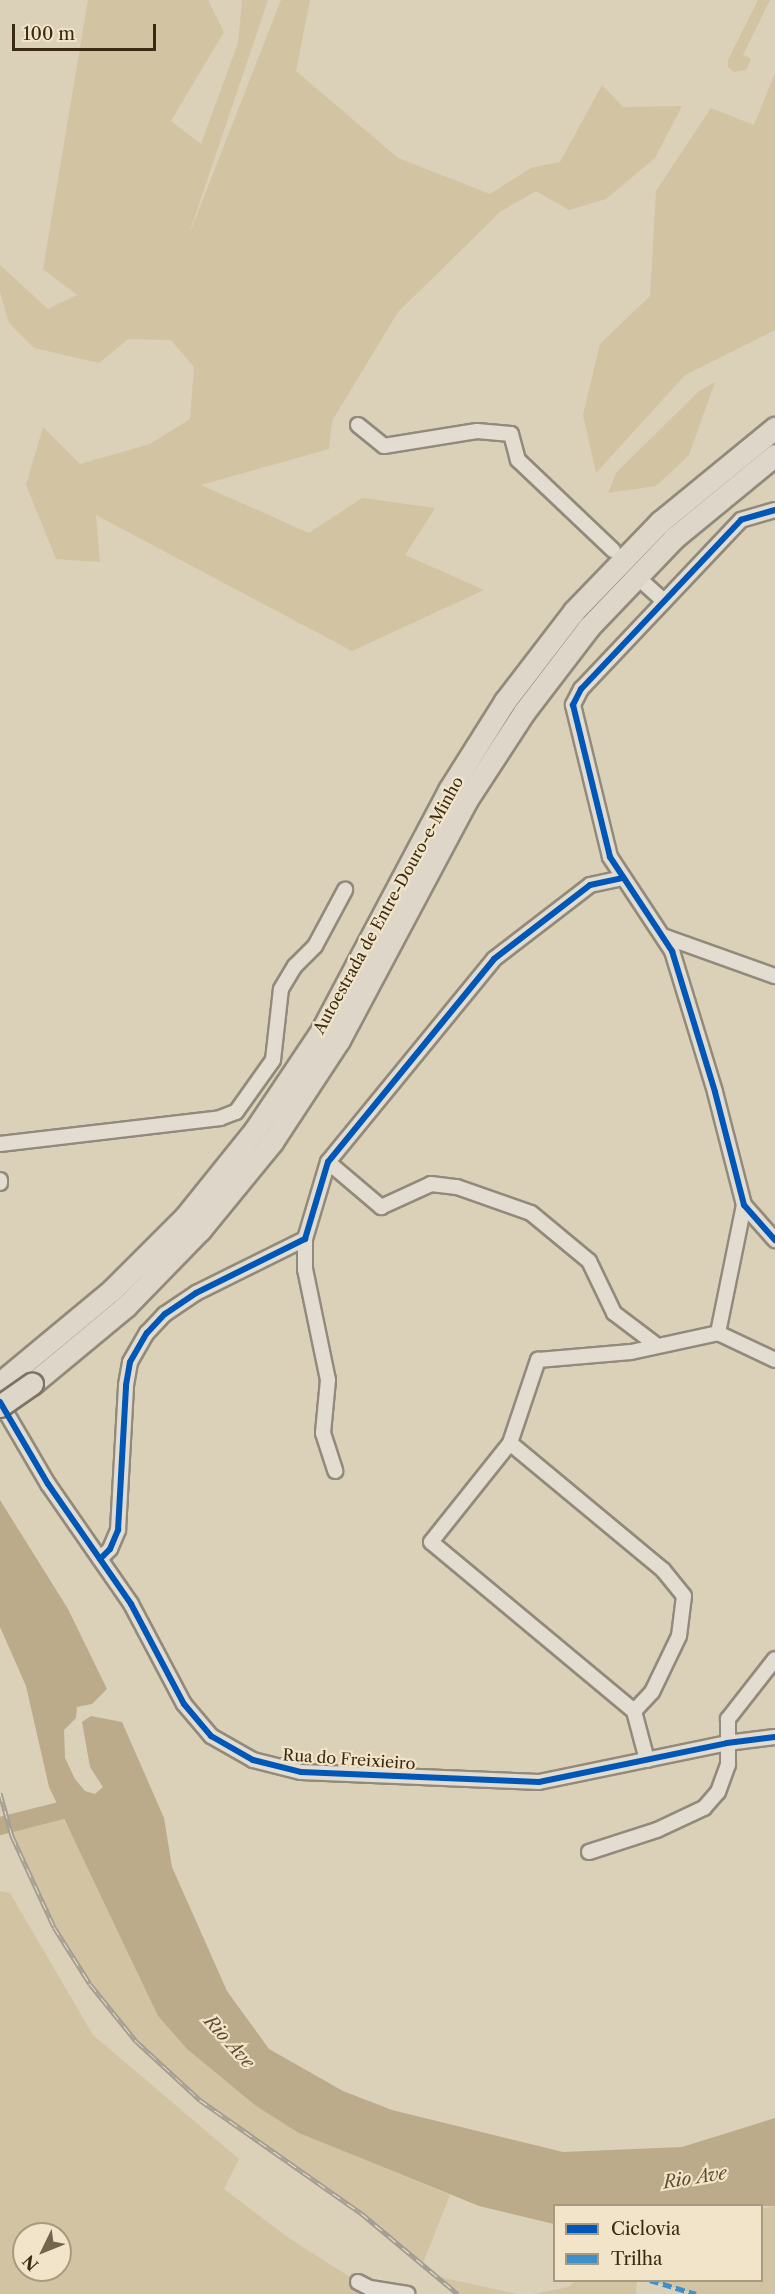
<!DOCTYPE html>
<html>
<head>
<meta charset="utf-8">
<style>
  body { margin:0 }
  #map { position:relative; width:775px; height:2294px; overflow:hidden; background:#dbd0b8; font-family:"Libre Caslon Text",serif }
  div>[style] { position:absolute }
  .green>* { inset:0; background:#d2c3a2 }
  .water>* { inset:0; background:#bcab8a }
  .river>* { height:18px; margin:-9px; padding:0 9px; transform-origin:9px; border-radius:9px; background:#bcab8a }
  .roads { filter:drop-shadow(2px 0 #928a7a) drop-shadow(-2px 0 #928a7a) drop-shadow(0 2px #928a7a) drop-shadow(0 -2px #928a7a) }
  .minor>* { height:14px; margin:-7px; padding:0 7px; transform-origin:7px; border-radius:7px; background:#e3ddd1 }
  .highway>* { height:21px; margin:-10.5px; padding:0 10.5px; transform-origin:10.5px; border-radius:10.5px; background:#ded7c9 }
  .rail>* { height:5px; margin-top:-2.5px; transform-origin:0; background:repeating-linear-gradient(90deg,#f1e4c8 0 9px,#a59f93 0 18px); box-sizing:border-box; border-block:2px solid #a59f93 }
  .bridges { filter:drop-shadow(2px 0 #7b7464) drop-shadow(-2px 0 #7b7464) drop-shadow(0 2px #7b7464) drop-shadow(0 -2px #7b7464) }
  .highway-bridge>* { height:21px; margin:-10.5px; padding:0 10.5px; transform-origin:10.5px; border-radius:10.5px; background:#ded7c9 }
  .quiet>* { height:4.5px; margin-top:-2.25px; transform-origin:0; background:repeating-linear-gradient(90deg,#3e90c8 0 9px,transparent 0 13.5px) }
  .cycleway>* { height:6px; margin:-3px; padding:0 3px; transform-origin:3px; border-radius:3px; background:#0057b8 }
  span { translate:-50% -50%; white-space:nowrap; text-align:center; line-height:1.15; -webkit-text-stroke:4.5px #f1e4c8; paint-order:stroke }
  .street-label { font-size:16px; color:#3a2a13 }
  .water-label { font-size:18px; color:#5d4c31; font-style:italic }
  .legend { position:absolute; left:553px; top:2204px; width:210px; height:78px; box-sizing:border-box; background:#f1e4c8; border:2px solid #a89a80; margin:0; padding:8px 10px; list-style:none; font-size:18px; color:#3a2a13 }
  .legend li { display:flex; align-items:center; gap:12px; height:30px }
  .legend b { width:30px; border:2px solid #a89a80 }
  .north { position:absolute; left:12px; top:2222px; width:60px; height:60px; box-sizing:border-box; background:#f1e4c8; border:2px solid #a89a80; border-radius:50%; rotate:227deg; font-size:16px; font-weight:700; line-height:24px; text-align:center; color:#3a2a13 }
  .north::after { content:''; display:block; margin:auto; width:21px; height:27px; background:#72644d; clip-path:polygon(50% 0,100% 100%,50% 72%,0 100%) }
  .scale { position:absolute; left:12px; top:24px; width:144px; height:27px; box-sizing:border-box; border:3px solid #3a2a13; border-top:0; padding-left:8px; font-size:18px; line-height:21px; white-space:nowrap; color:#3a2a13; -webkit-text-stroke:4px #f1e4c8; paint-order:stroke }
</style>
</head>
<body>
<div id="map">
  <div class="green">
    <i style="clip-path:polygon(88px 0,208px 0,224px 32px,171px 121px,201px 144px,238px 43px,242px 0,268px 0,187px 240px,281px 0,310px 0,296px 71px,398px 158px,490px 194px,531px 168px,560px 162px,602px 85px,623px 107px,682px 106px,655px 158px,606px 199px,569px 210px,536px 191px,500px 212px,398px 312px,332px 421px,329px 449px,201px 485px,309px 533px,362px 498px,435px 508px,405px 555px,484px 590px,352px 651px,96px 515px,100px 562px,56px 559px,26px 485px,43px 427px,80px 464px,150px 444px,190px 419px,194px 367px,171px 340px,128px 339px,99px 363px,34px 348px,9px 323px,0 292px,0 265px,48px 309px,77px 295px,43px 269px)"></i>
    <i style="clip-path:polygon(758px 0,770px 0,743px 55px,751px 59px,746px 70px,734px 72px,728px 67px,728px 60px)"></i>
    <i style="clip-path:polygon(775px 73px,775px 330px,685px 375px,596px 473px,583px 415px,600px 344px,650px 296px,656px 191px,711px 108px,754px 125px)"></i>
    <i style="clip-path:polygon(715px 382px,689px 455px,656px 486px,608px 493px,616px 473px,698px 392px)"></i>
    <i style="clip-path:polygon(59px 1812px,86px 1860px,158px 2016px,187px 2049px,256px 2106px,300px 2133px,450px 2195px,423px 2263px,361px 2213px,200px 2100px,136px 2041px,105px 2003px,54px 1927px,7px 1820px)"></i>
    <i style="clip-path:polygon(evenodd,0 1891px,10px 1893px,93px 2035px,239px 2159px,224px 2189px,290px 2239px,358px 2282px,408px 2294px,0 2294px,0 1891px,24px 2234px,60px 2234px,60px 2270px,24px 2270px,24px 2234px)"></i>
    <i style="clip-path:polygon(775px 2206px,775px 2294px,696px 2294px,650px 2281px,762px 2280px,762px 2209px)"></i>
    <i style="clip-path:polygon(439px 2277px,517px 2294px,458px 2294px)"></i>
    <i style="clip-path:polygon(575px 2281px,637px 2281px,636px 2294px,534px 2294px,569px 2287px)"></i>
  </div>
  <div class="water">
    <i style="clip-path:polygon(0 1500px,68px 1609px,107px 1689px,92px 1704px,77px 1707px,76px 1718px,64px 1730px,65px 1758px,75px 1779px,85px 1791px,95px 1794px,103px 1787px,90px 1767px,82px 1722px,91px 1716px,122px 1722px,164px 1818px,172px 1867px,227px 1991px,269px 2049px,343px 2091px,392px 2110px,563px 2152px,682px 2147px,775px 2118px,775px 2206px,554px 2206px,554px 2224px,479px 2206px,299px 2133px,256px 2106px,187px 2049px,158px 2016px,49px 1787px,26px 1686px,0 1627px)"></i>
  </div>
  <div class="river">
    <i style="left:0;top:1826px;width:81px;rotate:-14.2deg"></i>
  </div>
  <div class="roads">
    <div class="minor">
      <i style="left:358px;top:425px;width:33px;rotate:39deg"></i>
      <i style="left:384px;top:446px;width:94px;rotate:-9.2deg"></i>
      <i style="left:477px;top:431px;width:34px;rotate:5deg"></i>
      <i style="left:511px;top:434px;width:27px;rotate:75deg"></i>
      <i style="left:518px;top:460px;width:131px;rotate:43.5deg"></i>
      <i style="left:775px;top:510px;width:35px;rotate:164deg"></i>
      <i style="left:741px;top:520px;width:233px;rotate:133.4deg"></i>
      <i style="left:581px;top:689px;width:18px;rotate:117deg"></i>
      <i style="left:573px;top:705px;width:156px;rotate:76.3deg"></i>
      <i style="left:610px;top:857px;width:113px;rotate:56.6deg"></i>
      <i style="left:672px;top:951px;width:147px;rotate:73deg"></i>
      <i style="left:715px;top:1092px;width:117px;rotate:75.6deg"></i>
      <i style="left:744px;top:1205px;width:47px;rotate:48.5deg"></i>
      <i style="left:645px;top:584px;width:25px;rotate:42deg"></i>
      <i style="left:663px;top:936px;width:119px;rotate:19.7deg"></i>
      <i style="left:0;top:1144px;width:222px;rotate:-6.7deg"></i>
      <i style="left:220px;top:1118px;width:17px;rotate:-21deg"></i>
      <i style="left:236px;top:1112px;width:64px;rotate:-54.6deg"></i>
      <i style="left:273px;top:1060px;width:71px;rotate:-83.6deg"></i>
      <i style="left:281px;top:989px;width:27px;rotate:-59deg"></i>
      <i style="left:295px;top:966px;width:28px;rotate:-45deg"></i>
      <i style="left:315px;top:946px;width:64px;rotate:-61.8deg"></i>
      <i style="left:328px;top:1162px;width:70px;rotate:40.3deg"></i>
      <i style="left:381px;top:1207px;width:55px;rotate:-24.7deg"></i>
      <i style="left:431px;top:1184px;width:26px;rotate:7deg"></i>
      <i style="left:457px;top:1187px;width:78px;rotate:19.4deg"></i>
      <i style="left:531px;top:1213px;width:75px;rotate:39.6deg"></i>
      <i style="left:589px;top:1261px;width:58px;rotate:64.3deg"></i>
      <i style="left:614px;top:1313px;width:51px;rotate:37.1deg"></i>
      <i style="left:0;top:1180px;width:3px;rotate:90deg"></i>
      <i style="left:744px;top:1205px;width:131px;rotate:101.5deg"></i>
      <i style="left:718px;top:1333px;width:63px;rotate:25.3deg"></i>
      <i style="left:305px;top:1239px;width:30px;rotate:90deg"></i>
      <i style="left:305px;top:1269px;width:113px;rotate:78.3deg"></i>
      <i style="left:328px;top:1380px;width:53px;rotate:95.4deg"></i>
      <i style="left:323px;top:1433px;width:40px;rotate:72deg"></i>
      <i style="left:0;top:1402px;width:95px;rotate:59.7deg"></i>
      <i style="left:48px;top:1484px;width:146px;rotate:55.3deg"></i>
      <i style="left:131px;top:1604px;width:113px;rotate:62.1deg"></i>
      <i style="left:184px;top:1704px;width:42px;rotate:49.8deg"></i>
      <i style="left:211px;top:1736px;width:48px;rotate:29.7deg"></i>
      <i style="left:253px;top:1760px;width:49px;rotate:14deg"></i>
      <i style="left:301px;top:1772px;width:238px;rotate:2.4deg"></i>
      <i style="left:539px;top:1782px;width:192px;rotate:-11.7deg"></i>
      <i style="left:727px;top:1743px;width:48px;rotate:-7.1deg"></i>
      <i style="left:510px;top:1443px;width:199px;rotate:39.7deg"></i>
      <i style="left:663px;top:1570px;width:33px;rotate:51deg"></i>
      <i style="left:684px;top:1596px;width:40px;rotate:97.1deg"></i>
      <i style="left:679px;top:1636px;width:62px;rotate:115.7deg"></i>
      <i style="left:652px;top:1692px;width:26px;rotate:133deg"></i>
      <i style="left:100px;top:1559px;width:14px;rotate:-45deg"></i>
      <i style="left:110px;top:1549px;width:21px;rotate:-67deg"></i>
      <i style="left:118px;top:1530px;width:145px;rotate:-86.8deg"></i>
      <i style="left:126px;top:1385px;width:23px;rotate:-80deg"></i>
      <i style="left:130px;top:1362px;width:34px;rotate:-60deg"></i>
      <i style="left:147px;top:1333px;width:26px;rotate:-47deg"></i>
      <i style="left:165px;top:1314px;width:37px;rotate:-34deg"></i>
      <i style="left:196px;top:1293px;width:122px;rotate:-26.4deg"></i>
      <i style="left:305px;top:1239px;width:80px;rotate:-73.4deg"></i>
      <i style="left:328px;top:1162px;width:262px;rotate:-50.7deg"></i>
      <i style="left:494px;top:959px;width:121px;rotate:-37.6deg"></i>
      <i style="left:590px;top:885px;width:34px;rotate:-12deg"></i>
      <i style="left:647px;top:1760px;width:51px;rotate:-104.9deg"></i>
      <i style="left:634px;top:1711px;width:264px;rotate:-140.2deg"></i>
      <i style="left:431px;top:1542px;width:127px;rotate:-51.4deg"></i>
      <i style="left:510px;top:1443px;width:88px;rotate:-71.4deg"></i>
      <i style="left:538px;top:1360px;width:93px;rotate:-4.9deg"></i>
      <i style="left:631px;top:1352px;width:89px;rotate:-12.3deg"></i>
      <i style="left:589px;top:1852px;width:71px;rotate:-17.9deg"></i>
      <i style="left:657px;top:1830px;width:52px;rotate:-25.1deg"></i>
      <i style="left:704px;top:1808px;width:21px;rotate:-49deg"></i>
      <i style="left:718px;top:1792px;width:30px;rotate:-70deg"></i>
      <i style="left:728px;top:1764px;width:45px;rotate:-90deg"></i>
      <i style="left:728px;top:1719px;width:76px;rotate:-51.9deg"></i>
      <i style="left:358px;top:2282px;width:13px;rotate:27deg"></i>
      <i style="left:370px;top:2288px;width:38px;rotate:9deg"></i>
    </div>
    <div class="highway">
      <i style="left:0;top:1383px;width:146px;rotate:-39.7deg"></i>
      <i style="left:112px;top:1290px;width:103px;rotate:-45deg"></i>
      <i style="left:185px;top:1217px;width:112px;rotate:-51.2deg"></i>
      <i style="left:255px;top:1130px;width:120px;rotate:-56.2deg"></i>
      <i style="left:322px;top:1030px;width:272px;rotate:-62.1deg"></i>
      <i style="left:449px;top:790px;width:105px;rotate:-57.8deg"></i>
      <i style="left:505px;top:701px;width:113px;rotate:-52.5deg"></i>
      <i style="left:574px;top:611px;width:124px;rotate:-46deg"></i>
      <i style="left:660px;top:522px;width:149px;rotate:-39.3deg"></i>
      <i style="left:32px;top:1384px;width:122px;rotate:-39.7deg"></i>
      <i style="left:126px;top:1306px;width:106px;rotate:-45.8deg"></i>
      <i style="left:200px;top:1230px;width:114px;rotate:-50.7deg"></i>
      <i style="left:272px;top:1142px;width:122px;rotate:-56.7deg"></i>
      <i style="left:339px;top:1040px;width:271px;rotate:-62deg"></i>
      <i style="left:466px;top:801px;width:106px;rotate:-56.9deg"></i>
      <i style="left:524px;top:712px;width:107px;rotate:-52.6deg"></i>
      <i style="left:589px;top:627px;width:123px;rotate:-46.3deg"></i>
      <i style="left:674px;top:538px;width:131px;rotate:-39.4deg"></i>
    </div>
  </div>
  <div class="rail">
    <i style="left:0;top:1793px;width:45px;rotate:74.4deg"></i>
    <i style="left:12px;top:1836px;width:100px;rotate:65.2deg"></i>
    <i style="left:54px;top:1927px;width:67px;rotate:57.7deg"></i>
    <i style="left:90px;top:1984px;width:73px;rotate:51.1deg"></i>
    <i style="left:136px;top:2041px;width:87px;rotate:42.7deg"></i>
    <i style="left:200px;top:2100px;width:197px;rotate:35.1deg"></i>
    <i style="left:361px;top:2213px;width:126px;rotate:39.9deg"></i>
  </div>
  <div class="bridges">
    <div class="highway-bridge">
      <i style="left:0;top:1406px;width:39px;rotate:-35deg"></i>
    </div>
  </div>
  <div class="quiet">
    <i style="left:650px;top:2280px;width:48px;rotate:16.9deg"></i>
  </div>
  <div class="cycleway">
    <i style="left:775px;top:510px;width:35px;rotate:164deg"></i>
    <i style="left:741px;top:520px;width:233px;rotate:133.4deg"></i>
    <i style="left:581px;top:689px;width:18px;rotate:117deg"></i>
    <i style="left:573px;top:705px;width:156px;rotate:76.3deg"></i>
    <i style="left:610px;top:857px;width:113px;rotate:56.6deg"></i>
    <i style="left:672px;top:951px;width:147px;rotate:73deg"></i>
    <i style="left:715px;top:1092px;width:117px;rotate:75.6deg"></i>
    <i style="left:744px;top:1205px;width:47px;rotate:48.5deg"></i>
    <i style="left:0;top:1402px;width:95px;rotate:59.7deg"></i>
    <i style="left:48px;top:1484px;width:146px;rotate:55.3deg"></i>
    <i style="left:131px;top:1604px;width:113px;rotate:62.1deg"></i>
    <i style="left:184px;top:1704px;width:42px;rotate:49.8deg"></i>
    <i style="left:211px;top:1736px;width:48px;rotate:29.7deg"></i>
    <i style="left:253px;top:1760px;width:49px;rotate:14deg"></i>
    <i style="left:301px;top:1772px;width:238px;rotate:2.4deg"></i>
    <i style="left:539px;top:1782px;width:192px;rotate:-11.7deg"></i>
    <i style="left:727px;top:1743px;width:48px;rotate:-7.1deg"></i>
    <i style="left:100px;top:1559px;width:14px;rotate:-45deg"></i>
    <i style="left:110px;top:1549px;width:21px;rotate:-67deg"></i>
    <i style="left:118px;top:1530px;width:145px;rotate:-86.8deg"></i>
    <i style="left:126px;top:1385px;width:23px;rotate:-80deg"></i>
    <i style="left:130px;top:1362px;width:34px;rotate:-60deg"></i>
    <i style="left:147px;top:1333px;width:26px;rotate:-47deg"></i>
    <i style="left:165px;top:1314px;width:37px;rotate:-34deg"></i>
    <i style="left:196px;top:1293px;width:122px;rotate:-26.4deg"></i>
    <i style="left:305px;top:1239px;width:80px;rotate:-73.4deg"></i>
    <i style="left:328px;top:1162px;width:262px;rotate:-50.7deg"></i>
    <i style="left:494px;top:959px;width:121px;rotate:-37.6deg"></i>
    <i style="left:590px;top:885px;width:34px;rotate:-12deg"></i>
  </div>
  <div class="street-label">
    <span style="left:388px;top:905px;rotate:-61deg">Autoestrada de Entre-Douro-e-Minho</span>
    <span style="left:349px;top:1759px;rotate:4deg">Rua do Freixieiro</span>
  </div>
  <div class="water-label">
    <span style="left:229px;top:2042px;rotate:48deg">Rio Ave</span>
    <span style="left:695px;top:2178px;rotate:-9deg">Rio Ave</span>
  </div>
  <ul class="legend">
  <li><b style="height:8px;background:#0057b8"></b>Ciclovia</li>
  <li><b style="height:8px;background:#3e90c8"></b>Trilha</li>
  </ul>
  <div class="north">N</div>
  <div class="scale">100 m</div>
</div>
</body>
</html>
